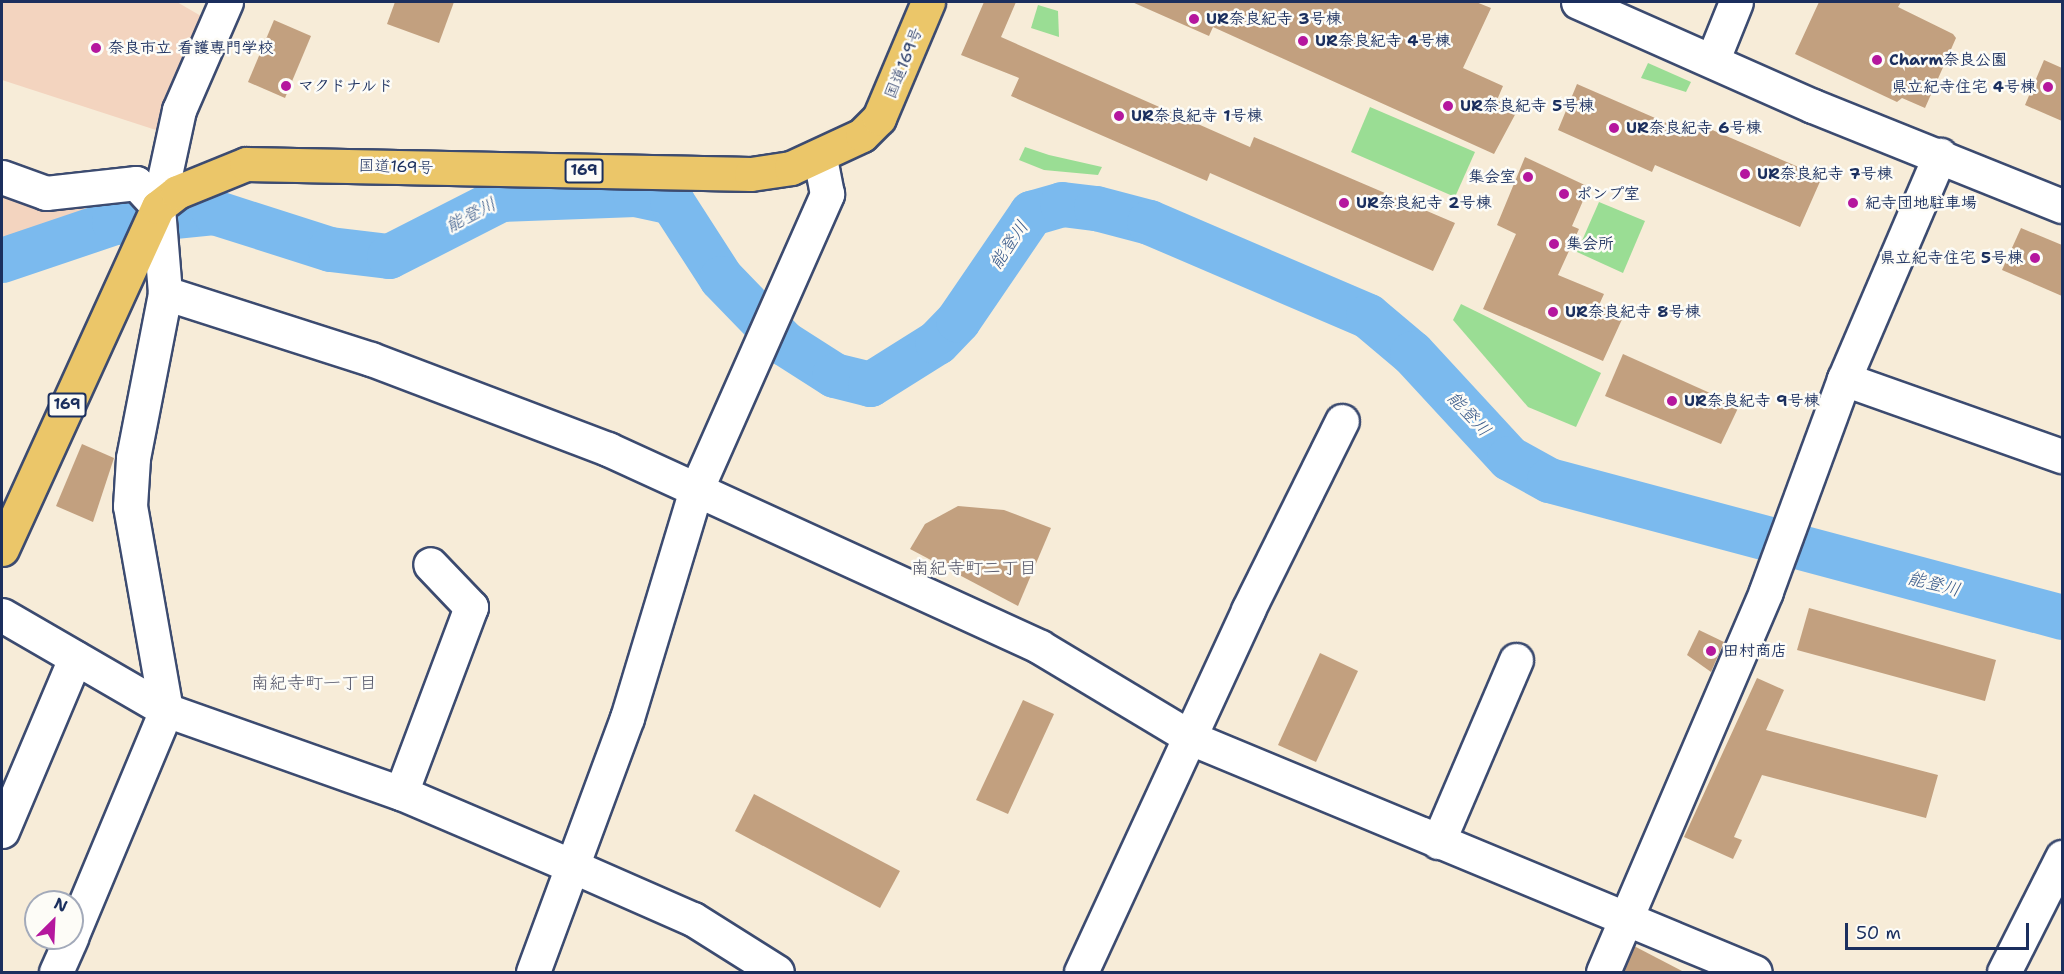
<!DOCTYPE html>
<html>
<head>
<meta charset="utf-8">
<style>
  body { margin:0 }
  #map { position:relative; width:2064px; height:974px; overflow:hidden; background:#f7ecd8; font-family:"Shantell Sans","Klee One",sans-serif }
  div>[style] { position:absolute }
  .built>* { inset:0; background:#f3d4bf }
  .green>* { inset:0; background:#9add94 }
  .river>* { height:45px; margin:-22.5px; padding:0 22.5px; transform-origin:22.5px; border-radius:22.5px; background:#7bbaee }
  .building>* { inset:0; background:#c2a07f }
  .roads { filter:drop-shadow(2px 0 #3c4b70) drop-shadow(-2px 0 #3c4b70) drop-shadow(0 2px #3c4b70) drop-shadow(0 -2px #3c4b70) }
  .minor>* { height:33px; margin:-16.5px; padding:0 16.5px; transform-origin:16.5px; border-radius:16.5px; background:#fff }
  .highway>* { height:33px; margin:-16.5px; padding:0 16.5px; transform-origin:16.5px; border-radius:16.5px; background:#ebc669 }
  .dots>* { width:16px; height:16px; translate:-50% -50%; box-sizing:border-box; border:3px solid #fdfcf7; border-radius:50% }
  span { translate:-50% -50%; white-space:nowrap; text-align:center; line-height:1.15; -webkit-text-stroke:5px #fdfcf7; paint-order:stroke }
  .shield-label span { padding:2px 4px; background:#fdfcf7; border:2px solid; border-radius:4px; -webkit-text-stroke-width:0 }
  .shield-label { font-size:15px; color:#1b2f5e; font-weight:700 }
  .poi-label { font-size:16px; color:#1b2f5e; font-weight:700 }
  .left { translate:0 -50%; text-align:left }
  .right { translate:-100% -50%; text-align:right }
  .street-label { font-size:16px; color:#1b2f5e }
  .water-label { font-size:18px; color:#385989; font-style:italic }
  .neighbourhood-label { font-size:18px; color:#55576a }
  .frame { position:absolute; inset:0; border:3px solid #1b2f5e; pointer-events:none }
  .north { position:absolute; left:24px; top:890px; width:60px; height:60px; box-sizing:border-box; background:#fdfcf7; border:2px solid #a3aaba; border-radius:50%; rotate:24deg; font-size:16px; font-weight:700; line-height:24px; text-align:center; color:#1b2f5e }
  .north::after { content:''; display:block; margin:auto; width:21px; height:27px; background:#b5179e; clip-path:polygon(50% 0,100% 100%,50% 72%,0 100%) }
  .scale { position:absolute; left:1845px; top:923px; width:184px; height:27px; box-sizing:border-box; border:3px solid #1b2f5e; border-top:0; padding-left:8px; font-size:18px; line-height:21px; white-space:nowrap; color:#1b2f5e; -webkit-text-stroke:4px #fdfcf7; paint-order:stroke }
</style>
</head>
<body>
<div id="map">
  <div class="built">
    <i style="clip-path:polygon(2px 2px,177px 2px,201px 16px,159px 131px,2px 80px)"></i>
    <i style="clip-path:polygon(2px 186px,60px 208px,133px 198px,125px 217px,2px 256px)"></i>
  </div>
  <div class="green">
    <i style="clip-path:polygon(1038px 5px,1058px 11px,1059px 37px,1031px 28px)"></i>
    <i style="clip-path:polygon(1648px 63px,1691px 82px,1686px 92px,1641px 78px)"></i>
    <i style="clip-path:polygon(1370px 107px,1475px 152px,1455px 197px,1351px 152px)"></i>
    <i style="clip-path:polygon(1025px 147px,1049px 155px,1102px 167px,1098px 175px,1044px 170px,1019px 160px)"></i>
    <i style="clip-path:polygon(1599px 202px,1645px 221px,1623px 273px,1577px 252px)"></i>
    <i style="clip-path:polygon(1461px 304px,1601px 373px,1576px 427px,1528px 407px,1453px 320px)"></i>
  </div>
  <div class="river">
    <i style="left:2px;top:260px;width:118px;rotate:-18.7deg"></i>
    <i style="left:114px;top:222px;width:100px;rotate:-5.7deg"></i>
    <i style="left:214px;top:212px;width:122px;rotate:17.7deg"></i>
    <i style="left:330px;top:249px;width:59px;rotate:6.8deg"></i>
    <i style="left:389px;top:256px;width:126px;rotate:-27deg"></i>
    <i style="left:501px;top:199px;width:134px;rotate:-2.1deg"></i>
    <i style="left:635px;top:194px;width:38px;rotate:12deg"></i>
    <i style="left:672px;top:202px;width:90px;rotate:57.2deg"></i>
    <i style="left:721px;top:278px;width:91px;rotate:45.9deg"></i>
    <i style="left:784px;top:343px;width:59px;rotate:32.6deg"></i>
    <i style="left:834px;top:375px;width:37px;rotate:14deg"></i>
    <i style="left:870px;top:384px;width:79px;rotate:-32.1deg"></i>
    <i style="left:937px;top:342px;width:30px;rotate:-46deg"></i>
    <i style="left:958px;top:320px;width:130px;rotate:-55.7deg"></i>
    <i style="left:1031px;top:213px;width:32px;rotate:-16deg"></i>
    <i style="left:1062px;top:204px;width:34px;rotate:7deg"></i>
    <i style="left:1096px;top:208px;width:55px;rotate:14.8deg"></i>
    <i style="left:1149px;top:222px;width:238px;rotate:23.2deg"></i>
    <i style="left:1368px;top:316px;width:57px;rotate:40.1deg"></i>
    <i style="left:1412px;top:353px;width:143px;rotate:47.3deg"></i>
    <i style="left:1509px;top:458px;width:46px;rotate:28.8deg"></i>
    <i style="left:1549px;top:480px;width:531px;rotate:14.95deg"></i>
  </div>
  <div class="building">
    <i style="clip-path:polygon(395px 2px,454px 2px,439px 43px,387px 24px)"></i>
    <i style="clip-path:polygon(984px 2px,1016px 2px,1001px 37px,1250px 147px,1254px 137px,1455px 223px,1433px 271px,1210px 173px,1207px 181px,1011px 96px,1019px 78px,961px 55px)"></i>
    <i style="clip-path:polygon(1132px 2px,1476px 2px,1491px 8px,1463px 68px,1503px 86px,1497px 100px,1517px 111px,1494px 154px,1213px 27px,1209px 36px)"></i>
    <i style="clip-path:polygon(1819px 2px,1901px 2px,1898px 7px,1953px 34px,1956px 38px,1925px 108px,1902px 98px,1897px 102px,1795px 54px)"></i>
    <i style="clip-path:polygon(274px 20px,311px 36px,285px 98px,248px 82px)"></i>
    <i style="clip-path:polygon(2044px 60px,2062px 68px,2062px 121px,2025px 105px)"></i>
    <i style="clip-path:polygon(1577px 84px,1685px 131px,1689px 120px,1822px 177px,1800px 227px,1655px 165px,1652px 172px,1558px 130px)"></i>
    <i style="clip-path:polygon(1525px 157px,1589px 187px,1572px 226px,1579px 229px,1558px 275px,1604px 294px,1599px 305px,1624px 315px,1603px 361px,1483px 309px,1516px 234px,1497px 225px)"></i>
    <i style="clip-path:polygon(2021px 228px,2062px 245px,2062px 296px,2002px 270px)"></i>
    <i style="clip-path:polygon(1623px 354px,1739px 406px,1721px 444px,1605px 396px)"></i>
    <i style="clip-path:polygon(82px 444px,114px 458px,93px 522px,56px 506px)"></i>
    <i style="clip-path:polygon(958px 506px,1004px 510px,1051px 528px,1018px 606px,910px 549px,925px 524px)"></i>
    <i style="clip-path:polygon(1809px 608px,1996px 660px,1985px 701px,1797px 650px)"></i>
    <i style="clip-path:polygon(1699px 630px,1724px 642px,1711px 672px,1687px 655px)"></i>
    <i style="clip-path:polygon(1320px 653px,1358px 671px,1316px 762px,1278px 745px)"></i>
    <i style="clip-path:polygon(1757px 678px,1784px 690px,1766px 730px,1938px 775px,1926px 818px,1762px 775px,1734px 837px,1742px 840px,1733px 859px,1684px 837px)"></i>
    <i style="clip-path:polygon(1023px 700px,1054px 714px,1008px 814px,976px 800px)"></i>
    <i style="clip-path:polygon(754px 794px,900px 871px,880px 908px,735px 831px)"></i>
    <i style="clip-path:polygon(1634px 946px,1684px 972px,1623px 972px)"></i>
  </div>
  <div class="roads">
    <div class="minor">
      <i style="left:1578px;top:2px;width:257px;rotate:23.9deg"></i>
      <i style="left:1813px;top:106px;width:268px;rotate:21.9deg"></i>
      <i style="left:1713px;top:59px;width:61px;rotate:-68deg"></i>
      <i style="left:2px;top:177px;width:47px;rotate:20deg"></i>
      <i style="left:46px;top:193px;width:91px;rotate:-6.3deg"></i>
      <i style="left:136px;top:183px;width:33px;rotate:47deg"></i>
      <i style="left:165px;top:293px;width:216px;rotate:17.8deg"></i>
      <i style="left:371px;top:359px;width:254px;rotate:20.8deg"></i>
      <i style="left:608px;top:449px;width:475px;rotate:24.6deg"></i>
      <i style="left:1040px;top:647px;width:179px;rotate:31deg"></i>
      <i style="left:1193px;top:739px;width:608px;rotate:22.52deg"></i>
      <i style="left:1844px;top:379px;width:231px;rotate:19.5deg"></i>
      <i style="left:2px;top:615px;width:190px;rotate:30.1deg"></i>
      <i style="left:166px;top:710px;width:249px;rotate:19.5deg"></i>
      <i style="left:401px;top:793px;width:186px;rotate:23.1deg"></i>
      <i style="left:572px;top:866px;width:132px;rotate:23.7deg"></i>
      <i style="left:693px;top:919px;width:99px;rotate:32.2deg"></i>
      <i style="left:401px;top:793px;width:199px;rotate:-69.4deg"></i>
      <i style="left:471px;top:607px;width:59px;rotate:-133.6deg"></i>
      <i style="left:2px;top:831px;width:188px;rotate:-67.1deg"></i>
      <i style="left:1438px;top:842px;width:198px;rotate:-66.8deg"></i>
      <i style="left:72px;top:935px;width:244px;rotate:-67.3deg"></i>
      <i style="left:166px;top:710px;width:207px;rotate:-100deg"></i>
      <i style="left:130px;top:506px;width:48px;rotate:-86.4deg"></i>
      <i style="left:133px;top:458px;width:168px;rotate:-79deg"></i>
      <i style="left:165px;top:293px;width:86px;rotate:-94.7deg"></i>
      <i style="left:158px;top:207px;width:99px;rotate:-77.8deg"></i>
      <i style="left:179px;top:110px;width:118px;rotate:-66.5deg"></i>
      <i style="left:56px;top:972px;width:37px;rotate:-66deg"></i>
      <i style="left:533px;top:972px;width:271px;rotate:-69.7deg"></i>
      <i style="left:627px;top:718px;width:238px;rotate:-73.2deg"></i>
      <i style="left:696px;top:490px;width:324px;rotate:-66.1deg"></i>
      <i style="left:827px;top:194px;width:37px;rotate:-101deg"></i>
      <i style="left:1081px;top:972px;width:399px;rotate:-65.2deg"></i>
      <i style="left:1248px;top:610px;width:211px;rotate:-63.6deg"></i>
      <i style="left:1603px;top:972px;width:414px;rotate:-66.8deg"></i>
      <i style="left:1766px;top:591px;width:226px;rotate:-69.8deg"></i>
      <i style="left:1844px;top:379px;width:244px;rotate:-66.8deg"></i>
      <i style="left:2004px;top:972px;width:129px;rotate:-63.2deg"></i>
    </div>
    <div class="highway">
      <i style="left:2px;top:549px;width:376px;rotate:-65.5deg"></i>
      <i style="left:158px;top:207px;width:24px;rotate:-38deg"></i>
      <i style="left:177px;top:192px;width:74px;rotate:-22.1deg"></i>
      <i style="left:246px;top:164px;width:505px;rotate:1.13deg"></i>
      <i style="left:751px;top:174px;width:40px;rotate:-8.5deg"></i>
      <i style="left:791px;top:168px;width:78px;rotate:-24.9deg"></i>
      <i style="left:862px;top:135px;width:24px;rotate:-45deg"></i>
      <i style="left:879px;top:118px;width:126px;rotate:-67.1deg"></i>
    </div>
  </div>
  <div class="dots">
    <i style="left:1194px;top:19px;background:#b5179e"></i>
    <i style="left:1303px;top:41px;background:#b5179e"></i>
    <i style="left:96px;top:48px;background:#b5179e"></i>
    <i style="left:1877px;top:60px;background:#b5179e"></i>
    <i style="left:286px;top:86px;background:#b5179e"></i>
    <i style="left:2048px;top:87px;background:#b5179e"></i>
    <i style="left:1448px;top:106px;background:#b5179e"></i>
    <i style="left:1119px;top:116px;background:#b5179e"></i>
    <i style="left:1614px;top:128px;background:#b5179e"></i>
    <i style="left:1745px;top:174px;background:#b5179e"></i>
    <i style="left:1528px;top:177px;background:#b5179e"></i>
    <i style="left:1564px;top:194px;background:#b5179e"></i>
    <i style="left:1344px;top:203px;background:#b5179e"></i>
    <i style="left:1853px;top:203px;background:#b5179e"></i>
    <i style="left:1554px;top:244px;background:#b5179e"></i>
    <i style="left:2035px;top:258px;background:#b5179e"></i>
    <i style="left:1553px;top:312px;background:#b5179e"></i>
    <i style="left:1672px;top:401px;background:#b5179e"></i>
    <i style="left:1711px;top:651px;background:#b5179e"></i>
  </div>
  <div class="shield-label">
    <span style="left:584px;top:171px">169</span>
    <span style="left:67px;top:405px">169</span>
  </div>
  <div class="poi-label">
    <span class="left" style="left:1206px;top:19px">UR奈良紀寺 3号棟</span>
    <span class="left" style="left:1315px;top:41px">UR奈良紀寺 4号棟</span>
    <span class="left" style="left:108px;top:48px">奈良市立 看護専門学校</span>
    <span class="left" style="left:1889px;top:60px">Charm奈良公園</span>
    <span class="left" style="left:298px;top:86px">マクドナルド</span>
    <span class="right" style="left:2036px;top:87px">県立紀寺住宅 4号棟</span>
    <span class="left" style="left:1460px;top:106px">UR奈良紀寺 5号棟</span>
    <span class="left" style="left:1131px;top:116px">UR奈良紀寺 1号棟</span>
    <span class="left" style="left:1626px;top:128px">UR奈良紀寺 6号棟</span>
    <span class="left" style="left:1757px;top:174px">UR奈良紀寺 7号棟</span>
    <span class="right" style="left:1516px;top:177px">集会室</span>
    <span class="left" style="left:1576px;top:194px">ポンプ室</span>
    <span class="left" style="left:1356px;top:203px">UR奈良紀寺 2号棟</span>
    <span class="left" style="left:1865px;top:203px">紀寺団地駐車場</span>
    <span class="left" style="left:1566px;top:244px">集会所</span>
    <span class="right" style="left:2023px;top:258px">県立紀寺住宅 5号棟</span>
    <span class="left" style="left:1565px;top:312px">UR奈良紀寺 8号棟</span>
    <span class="left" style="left:1684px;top:401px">UR奈良紀寺 9号棟</span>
    <span class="left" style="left:1723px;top:651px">田村商店</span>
  </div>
  <div class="street-label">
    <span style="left:904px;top:63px;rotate:-68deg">国道169号</span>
    <span style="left:396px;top:167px;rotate:2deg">国道169号</span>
  </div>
  <div class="water-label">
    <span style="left:471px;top:215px;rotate:-27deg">能登川</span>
    <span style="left:1009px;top:245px;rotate:-56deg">能登川</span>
    <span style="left:1469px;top:414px;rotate:47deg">能登川</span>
    <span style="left:1934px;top:584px;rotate:14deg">能登川</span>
  </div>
  <div class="neighbourhood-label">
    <span style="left:974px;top:568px">南紀寺町二丁目</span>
    <span style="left:314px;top:683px">南紀寺町一丁目</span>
  </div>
  <div class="frame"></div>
  <div class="north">N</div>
  <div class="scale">50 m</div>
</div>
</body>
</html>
